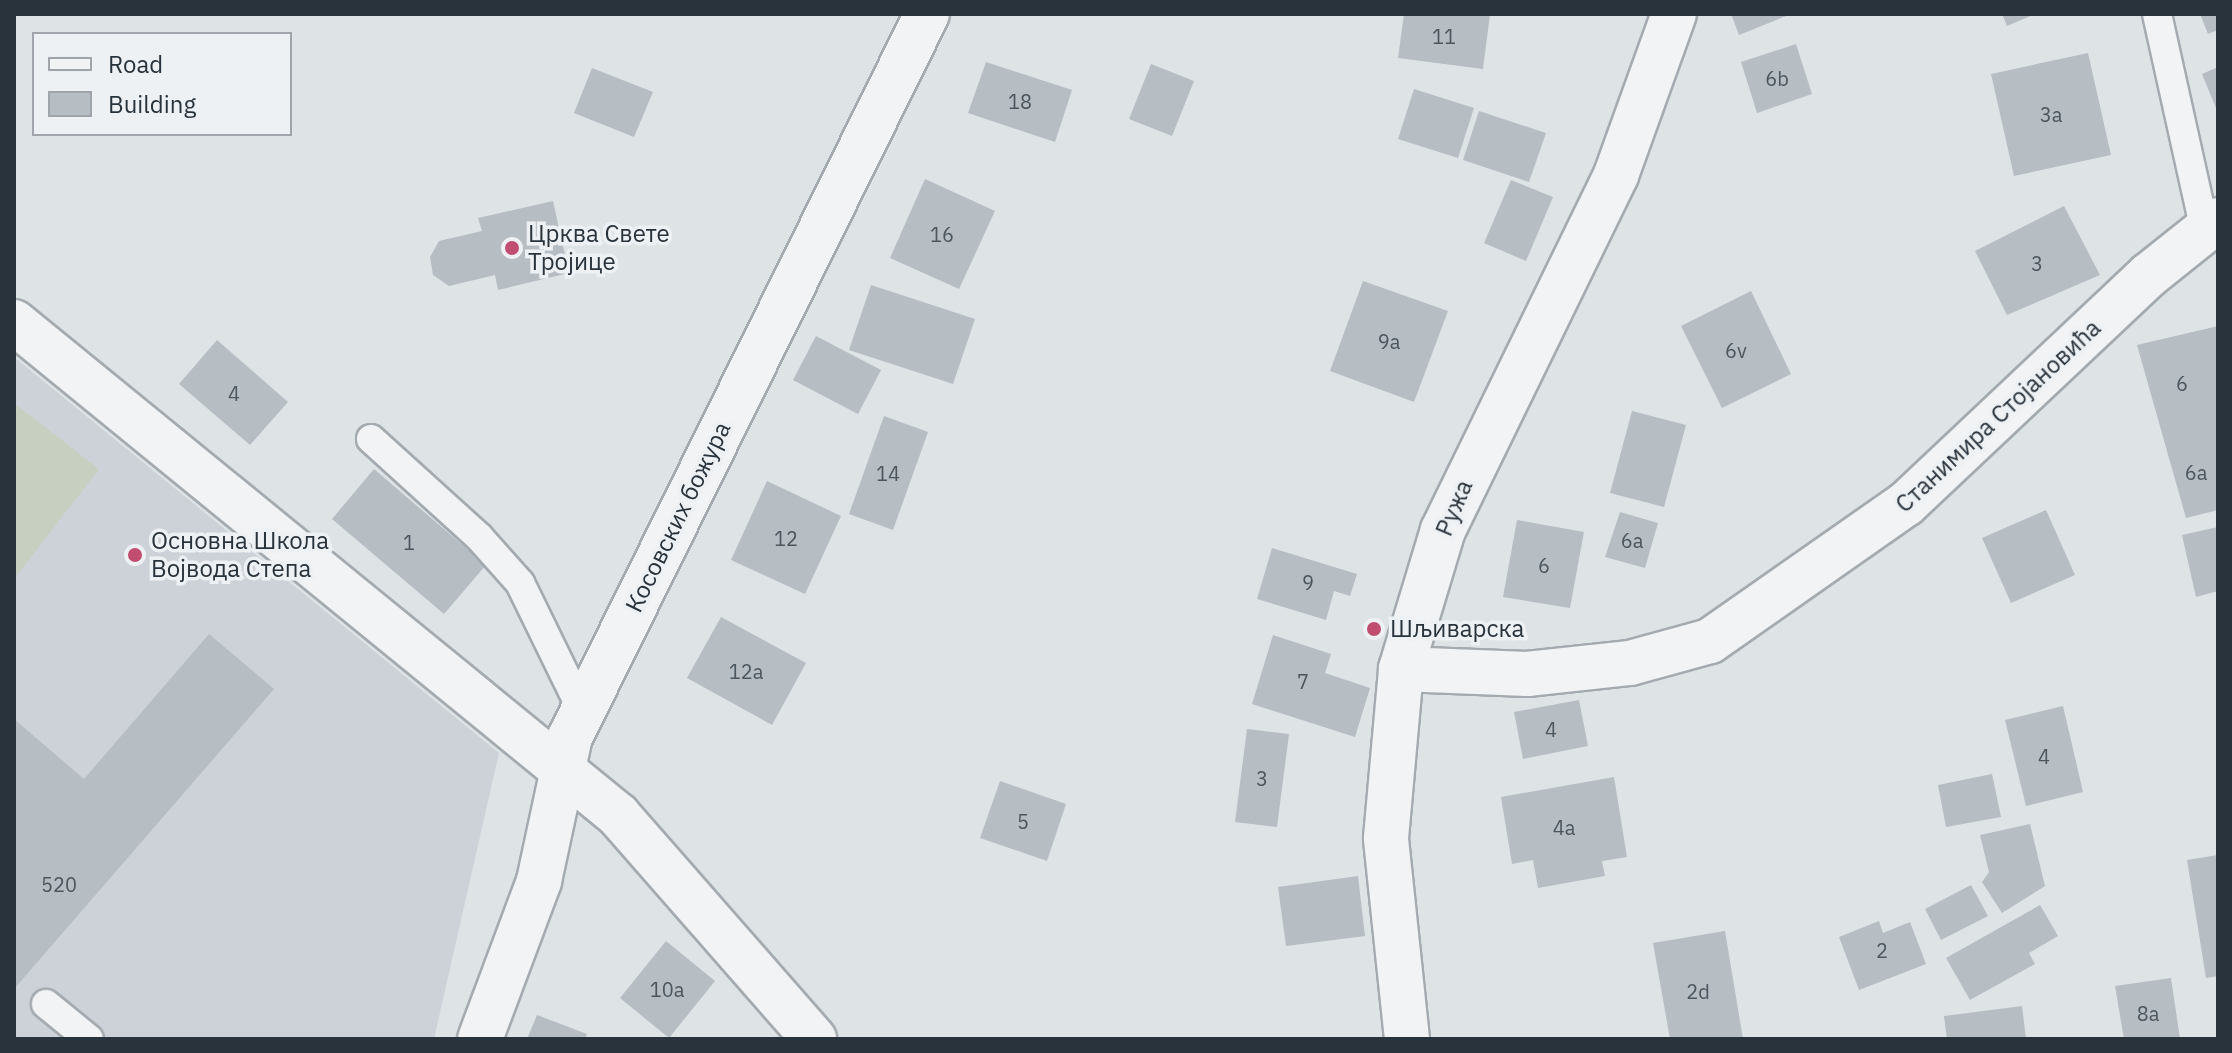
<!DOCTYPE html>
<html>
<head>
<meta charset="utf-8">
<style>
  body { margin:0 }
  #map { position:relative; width:2232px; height:1053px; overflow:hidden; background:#dee3e6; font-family:"IBM Plex Sans",sans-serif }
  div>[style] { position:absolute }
  .built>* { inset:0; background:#cdd2d8 }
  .green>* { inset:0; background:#c6cfc0 }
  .building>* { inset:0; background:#b6bdc3 }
  .roads { filter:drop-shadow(2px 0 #a4abb0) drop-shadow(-2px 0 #a4abb0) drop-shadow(0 2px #a4abb0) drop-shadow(0 -2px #a4abb0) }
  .service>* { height:28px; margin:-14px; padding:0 14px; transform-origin:14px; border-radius:14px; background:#f1f3f5 }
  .minor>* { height:44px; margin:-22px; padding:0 22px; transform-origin:22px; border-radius:22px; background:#f1f3f5 }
  .tertiary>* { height:44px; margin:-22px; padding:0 22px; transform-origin:22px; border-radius:22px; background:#f1f3f5 }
  .dots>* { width:22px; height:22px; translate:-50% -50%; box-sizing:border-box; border:4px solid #edf1f4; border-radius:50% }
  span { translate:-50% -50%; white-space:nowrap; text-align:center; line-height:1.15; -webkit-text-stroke:7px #edf1f4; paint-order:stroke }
  .number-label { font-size:20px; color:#4c565e }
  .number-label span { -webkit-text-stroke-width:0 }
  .poi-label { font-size:24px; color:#29333c }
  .left { translate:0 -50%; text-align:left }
  .street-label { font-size:24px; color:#29333c }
  .frame { position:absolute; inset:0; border:16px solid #29333c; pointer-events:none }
  .legend { position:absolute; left:32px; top:32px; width:260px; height:104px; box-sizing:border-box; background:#edf1f4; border:2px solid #9fa5aa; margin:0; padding:10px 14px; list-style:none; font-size:24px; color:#29333c }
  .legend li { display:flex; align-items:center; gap:16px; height:40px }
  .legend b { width:40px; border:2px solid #9fa5aa }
</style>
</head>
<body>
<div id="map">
  <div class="built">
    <i style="clip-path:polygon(14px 357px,499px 753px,434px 1039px,14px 1039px)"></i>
  </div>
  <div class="green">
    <i style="clip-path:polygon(14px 403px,99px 469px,14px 579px)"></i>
  </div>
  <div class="building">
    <i style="clip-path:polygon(1404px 14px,1490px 14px,1483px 69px,1398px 58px)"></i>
    <i style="clip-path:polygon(1731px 14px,1791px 14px,1739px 35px)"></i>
    <i style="clip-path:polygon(2002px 14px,2035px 14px,2007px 26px)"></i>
    <i style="clip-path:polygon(2200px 14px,2218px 14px,2218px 30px,2208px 34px)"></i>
    <i style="clip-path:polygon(1796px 44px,1812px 94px,1757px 113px,1741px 62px)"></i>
    <i style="clip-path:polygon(2088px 53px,2111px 155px,2014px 176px,1991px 74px)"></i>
    <i style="clip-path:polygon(986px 62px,1072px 90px,1055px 142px,968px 113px)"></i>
    <i style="clip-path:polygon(1151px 64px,1194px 81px,1172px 136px,1129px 119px)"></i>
    <i style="clip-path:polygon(2218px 67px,2218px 113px,2202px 74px)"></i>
    <i style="clip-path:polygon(592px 68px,653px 92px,634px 137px,574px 113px)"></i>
    <i style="clip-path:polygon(1414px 89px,1474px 108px,1458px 158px,1398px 139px)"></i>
    <i style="clip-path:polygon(1479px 111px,1546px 133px,1529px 182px,1463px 160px)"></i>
    <i style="clip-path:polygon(925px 179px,995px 211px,959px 289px,890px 258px)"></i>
    <i style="clip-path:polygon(1511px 180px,1553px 197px,1526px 261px,1484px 243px)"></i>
    <i style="clip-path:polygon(553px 201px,569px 273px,498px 290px,495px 275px,449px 286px,433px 275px,430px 257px,439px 241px,482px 231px,478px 218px)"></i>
    <i style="clip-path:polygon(2064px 206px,2100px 275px,2007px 315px,1975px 251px)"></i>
    <i style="clip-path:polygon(1363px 281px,1448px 311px,1414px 402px,1330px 371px)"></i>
    <i style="clip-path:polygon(871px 285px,975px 319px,953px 384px,849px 350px)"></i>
    <i style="clip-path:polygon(1751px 291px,1791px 374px,1722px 408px,1681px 326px)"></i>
    <i style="clip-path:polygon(2218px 326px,2218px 510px,2186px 518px,2137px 345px)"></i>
    <i style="clip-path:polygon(816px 336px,881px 370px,858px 414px,793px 380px)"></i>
    <i style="clip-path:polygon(217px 340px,288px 402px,250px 445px,179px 384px)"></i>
    <i style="clip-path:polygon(1632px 411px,1686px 425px,1664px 507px,1610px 493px)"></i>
    <i style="clip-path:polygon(884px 416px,928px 432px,893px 530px,849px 514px)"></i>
    <i style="clip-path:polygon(374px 469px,486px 565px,444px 614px,332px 519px)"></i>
    <i style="clip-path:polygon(767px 481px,841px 516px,805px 594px,731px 560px)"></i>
    <i style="clip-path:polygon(2046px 510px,2075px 575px,2011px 603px,1982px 538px)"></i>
    <i style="clip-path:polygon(1620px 512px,1658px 523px,1645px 568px,1605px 557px)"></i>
    <i style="clip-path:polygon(1517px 520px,1584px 532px,1570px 608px,1503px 597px)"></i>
    <i style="clip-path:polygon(2218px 527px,2218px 591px,2196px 597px,2182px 535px)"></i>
    <i style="clip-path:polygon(1272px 548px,1357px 574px,1350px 596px,1334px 591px,1326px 620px,1257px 599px)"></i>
    <i style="clip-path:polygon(721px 617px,806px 663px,772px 725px,687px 678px)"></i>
    <i style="clip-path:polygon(209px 634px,274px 689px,14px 989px,14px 719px,84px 779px)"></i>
    <i style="clip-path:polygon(1273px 635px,1331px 654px,1325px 673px,1370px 688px,1355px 737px,1252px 704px)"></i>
    <i style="clip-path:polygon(1579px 700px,1588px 746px,1523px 759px,1514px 712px)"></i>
    <i style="clip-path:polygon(2063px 706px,2083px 792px,2026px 806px,2005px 720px)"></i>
    <i style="clip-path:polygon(1247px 729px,1289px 734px,1277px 827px,1235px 822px)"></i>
    <i style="clip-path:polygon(1992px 774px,2001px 817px,1946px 827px,1938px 785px)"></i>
    <i style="clip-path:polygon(1614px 777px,1627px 857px,1602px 861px,1605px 876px,1538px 888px,1533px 860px,1512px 864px,1501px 797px)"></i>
    <i style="clip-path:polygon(1000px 781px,1066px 804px,1047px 861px,980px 838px)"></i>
    <i style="clip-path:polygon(2030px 824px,2045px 886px,2002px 913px,1982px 882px,1989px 872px,1980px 835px)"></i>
    <i style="clip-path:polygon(2218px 855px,2218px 976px,2206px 978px,2187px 860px)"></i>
    <i style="clip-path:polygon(1358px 876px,1365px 936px,1286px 946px,1278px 887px)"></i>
    <i style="clip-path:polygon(1971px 885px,1988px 916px,1941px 940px,1925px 909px)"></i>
    <i style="clip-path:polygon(2040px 905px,2058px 936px,2029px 953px,2035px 964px,1970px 1000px,1946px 958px)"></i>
    <i style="clip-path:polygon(1879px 921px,1883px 933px,1910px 922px,1926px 964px,1859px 990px,1839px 937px)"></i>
    <i style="clip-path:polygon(1725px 931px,1743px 1039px,1670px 1039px,1653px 943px)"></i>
    <i style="clip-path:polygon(666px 941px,715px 981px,669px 1038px,620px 998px)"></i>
    <i style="clip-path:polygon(2171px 978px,2180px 1039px,2124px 1039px,2115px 986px)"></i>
    <i style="clip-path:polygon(2022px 1006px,2026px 1039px,1947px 1039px,1944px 1016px)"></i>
    <i style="clip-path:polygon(537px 1015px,587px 1034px,585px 1039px,527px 1039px)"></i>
  </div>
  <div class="roads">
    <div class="service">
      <i style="left:2157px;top:14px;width:221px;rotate:77.5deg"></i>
      <i style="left:371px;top:439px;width:146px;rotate:42.2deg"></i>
      <i style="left:479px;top:537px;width:62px;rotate:48.3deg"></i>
      <i style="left:520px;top:583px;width:144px;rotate:64deg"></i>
      <i style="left:46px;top:1004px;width:55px;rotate:39.1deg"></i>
    </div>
    <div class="minor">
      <i style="left:14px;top:322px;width:780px;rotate:39.22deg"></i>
      <i style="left:618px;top:815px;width:298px;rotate:48.8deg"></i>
      <i style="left:1401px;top:669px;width:126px;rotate:2.3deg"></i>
      <i style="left:1527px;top:674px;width:104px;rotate:-6.1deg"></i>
      <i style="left:1630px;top:663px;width:83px;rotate:-15.4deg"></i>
      <i style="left:1710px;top:641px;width:239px;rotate:-35deg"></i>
      <i style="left:1906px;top:504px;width:334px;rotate:-43.3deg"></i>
      <i style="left:2149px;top:275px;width:88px;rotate:-38.6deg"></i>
      <i style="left:480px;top:1039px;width:169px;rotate:-69.5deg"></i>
      <i style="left:539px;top:881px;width:147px;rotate:-77.9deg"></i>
      <i style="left:570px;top:737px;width:806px;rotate:-63.72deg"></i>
    </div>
    <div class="tertiary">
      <i style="left:1407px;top:1039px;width:202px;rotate:-96deg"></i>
      <i style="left:1386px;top:838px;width:170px;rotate:-84.9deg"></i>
      <i style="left:1401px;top:669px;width:145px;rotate:-73.2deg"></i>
      <i style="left:1443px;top:530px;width:395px;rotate:-64deg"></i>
      <i style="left:1616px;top:175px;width:171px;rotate:-70.2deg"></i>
    </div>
  </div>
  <div class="dots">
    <i style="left:512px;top:248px;background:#c14e71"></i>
    <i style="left:135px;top:555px;background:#c14e71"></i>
    <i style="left:1374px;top:629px;background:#c14e71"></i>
  </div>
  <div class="number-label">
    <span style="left:1444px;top:36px">11</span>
    <span style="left:1777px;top:78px">6b</span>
    <span style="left:1020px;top:101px">18</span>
    <span style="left:2051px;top:114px">3a</span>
    <span style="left:942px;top:234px">16</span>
    <span style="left:2037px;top:263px">3</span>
    <span style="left:1389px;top:341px">9a</span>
    <span style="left:1736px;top:350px">6v</span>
    <span style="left:2182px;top:383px">6</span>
    <span style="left:234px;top:393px">4</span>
    <span style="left:2196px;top:472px">6a</span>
    <span style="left:888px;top:473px">14</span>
    <span style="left:786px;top:538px">12</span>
    <span style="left:1632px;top:540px">6a</span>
    <span style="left:409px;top:542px">1</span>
    <span style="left:1544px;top:565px">6</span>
    <span style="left:1308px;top:582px">9</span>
    <span style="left:746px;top:671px">12a</span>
    <span style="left:1303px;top:681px">7</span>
    <span style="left:1551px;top:729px">4</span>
    <span style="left:2044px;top:756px">4</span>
    <span style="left:1262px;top:778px">3</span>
    <span style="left:1023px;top:821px">5</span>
    <span style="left:1564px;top:827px">4a</span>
    <span style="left:59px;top:884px">520</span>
    <span style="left:1882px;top:950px">2</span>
    <span style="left:667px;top:989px">10a</span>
    <span style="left:1698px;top:991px">2d</span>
    <span style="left:2148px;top:1013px">8a</span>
  </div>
  <div class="poi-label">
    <span class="left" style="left:528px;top:248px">Црква Свете<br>Тројице</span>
    <span class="left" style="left:151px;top:555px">Основна Школа<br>Војвода Степа</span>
    <span class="left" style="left:1390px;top:629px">Шљиварска</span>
  </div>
  <div class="street-label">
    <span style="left:1998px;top:416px;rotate:-43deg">Станимира Стојановића</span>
    <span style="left:1454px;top:508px;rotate:-67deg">Ружа</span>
    <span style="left:678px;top:517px;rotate:-64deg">Косовских божура</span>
  </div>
  <div class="frame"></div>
  <ul class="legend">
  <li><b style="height:10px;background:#f1f3f5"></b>Road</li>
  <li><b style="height:22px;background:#b6bdc3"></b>Building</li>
  </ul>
</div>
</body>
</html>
